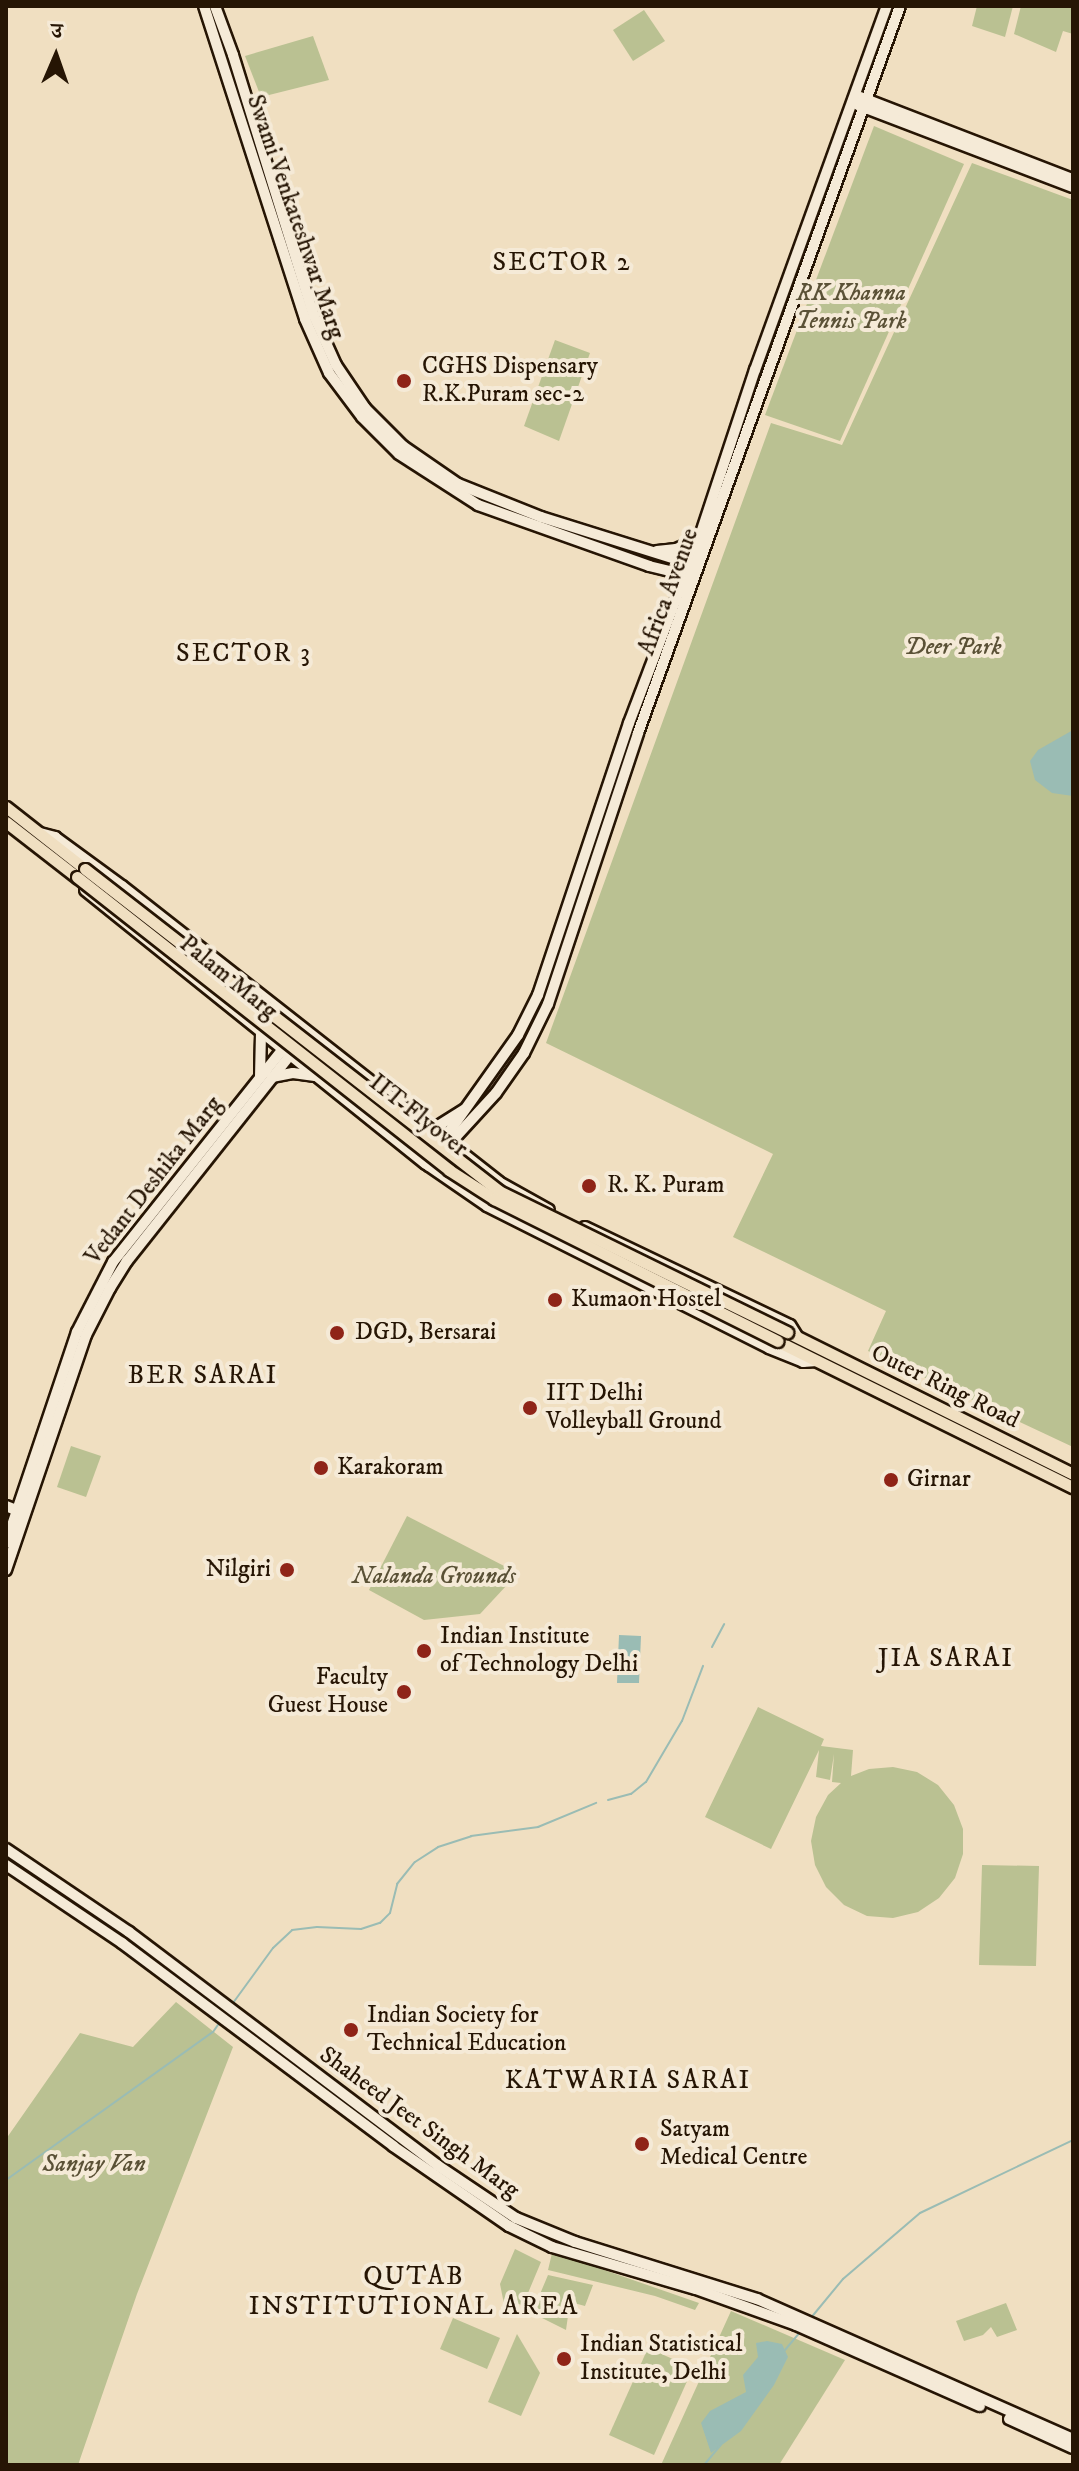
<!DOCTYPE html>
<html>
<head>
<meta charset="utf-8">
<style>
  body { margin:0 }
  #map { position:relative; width:1079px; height:2471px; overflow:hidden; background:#f0dfc1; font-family:"IM FELL DW Pica","Noto Serif Devanagari",serif }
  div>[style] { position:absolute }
  .green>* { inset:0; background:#bac192 }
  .water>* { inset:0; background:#9abcb4 }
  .stream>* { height:2px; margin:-1px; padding:0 1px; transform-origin:1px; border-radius:1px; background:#9abcb4 }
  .roads { filter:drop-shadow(2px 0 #261504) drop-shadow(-2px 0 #261504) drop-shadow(0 2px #261504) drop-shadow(0 -2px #261504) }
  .secondary>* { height:10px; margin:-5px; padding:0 5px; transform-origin:5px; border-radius:5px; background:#f5ead7 }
  .primary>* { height:11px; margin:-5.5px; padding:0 5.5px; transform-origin:5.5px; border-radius:5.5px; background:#f0dfc1 }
  .bridges { filter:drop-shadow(2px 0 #261504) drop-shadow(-2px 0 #261504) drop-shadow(0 2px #261504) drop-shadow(0 -2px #261504) }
  .primary-bridge>* { height:11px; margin:-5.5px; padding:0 5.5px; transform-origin:5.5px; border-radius:5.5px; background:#f0dfc1 }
  .dots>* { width:22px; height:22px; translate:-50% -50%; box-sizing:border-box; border:4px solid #f5ead7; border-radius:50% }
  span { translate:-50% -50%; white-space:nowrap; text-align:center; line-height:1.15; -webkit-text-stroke:8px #f5ead7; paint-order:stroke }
  .street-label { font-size:24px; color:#261504 }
  .park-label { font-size:24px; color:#5a5136; font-style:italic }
  .poi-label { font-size:24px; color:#261504 }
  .left { translate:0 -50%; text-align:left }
  .right { translate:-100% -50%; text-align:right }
  .neighbourhood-label { font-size:26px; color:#261504; letter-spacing:2px }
  .frame { position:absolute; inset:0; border:8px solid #261504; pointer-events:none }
  .north { position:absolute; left:16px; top:16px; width:80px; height:80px; -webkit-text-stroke:6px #f5ead7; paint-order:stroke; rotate:2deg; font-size:22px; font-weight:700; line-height:32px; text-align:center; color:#261504 }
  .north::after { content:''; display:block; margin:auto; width:28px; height:36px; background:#261504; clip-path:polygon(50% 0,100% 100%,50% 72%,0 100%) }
</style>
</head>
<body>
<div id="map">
  <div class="green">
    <i style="clip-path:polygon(977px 6px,1013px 6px,1005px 37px,972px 26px)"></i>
    <i style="clip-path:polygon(1021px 6px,1073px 6px,1073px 34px,1063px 31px,1056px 52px,1014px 34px)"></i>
    <i style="clip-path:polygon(644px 10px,665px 41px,633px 61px,613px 30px)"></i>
    <i style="clip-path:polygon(313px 36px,329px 80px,261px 97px,245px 56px)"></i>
    <i style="clip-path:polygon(874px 126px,964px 164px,840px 441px,765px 415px)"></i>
    <i style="clip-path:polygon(972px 163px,1073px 200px,1073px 1447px,868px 1351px,886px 1311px,733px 1237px,773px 1154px,546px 1043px,771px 423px,842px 445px)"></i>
    <i style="clip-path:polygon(555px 340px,590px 353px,559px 441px,524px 426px)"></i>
    <i style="clip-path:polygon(71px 1446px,101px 1456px,86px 1497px,57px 1487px)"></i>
    <i style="clip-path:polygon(407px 1516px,518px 1573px,480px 1614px,424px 1620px,369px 1590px)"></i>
    <i style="clip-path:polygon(758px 1707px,824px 1739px,821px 1746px,853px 1750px,851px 1776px,869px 1769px,893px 1767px,917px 1772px,938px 1785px,954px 1805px,963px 1829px,963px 1854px,955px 1878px,939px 1898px,918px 1912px,893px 1918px,867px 1916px,844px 1905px,826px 1887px,815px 1865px,811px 1841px,816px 1817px,828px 1795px,841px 1783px,832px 1782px,834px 1754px,830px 1780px,816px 1777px,819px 1750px,771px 1849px,705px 1817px)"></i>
    <i style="clip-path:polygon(982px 1865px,1039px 1866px,1036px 1966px,979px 1965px)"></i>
    <i style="clip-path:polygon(176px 2002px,233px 2047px,137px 2294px,78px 2465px,6px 2465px,6px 2139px,80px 2033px,133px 2047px)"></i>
    <i style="clip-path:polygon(515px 2249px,541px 2262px,523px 2305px,518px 2304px,517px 2309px,504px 2304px,500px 2284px)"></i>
    <i style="clip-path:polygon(553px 2249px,587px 2264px,699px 2303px,695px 2310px,655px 2296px,548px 2270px)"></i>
    <i style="clip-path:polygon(548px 2275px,593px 2285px,585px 2306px,570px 2302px,566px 2330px,532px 2313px)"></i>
    <i style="clip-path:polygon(1006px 2303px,1017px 2330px,997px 2337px,991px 2327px,983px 2335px,964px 2341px,956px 2321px)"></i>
    <i style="clip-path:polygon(731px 2311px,845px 2360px,779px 2465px,661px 2465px)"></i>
    <i style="clip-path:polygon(453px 2318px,500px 2338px,487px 2369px,440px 2349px)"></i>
    <i style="clip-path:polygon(517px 2334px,540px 2373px,521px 2416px,488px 2402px)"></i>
    <i style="clip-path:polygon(648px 2348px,693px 2368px,654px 2455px,609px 2435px)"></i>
  </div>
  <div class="water">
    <i style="clip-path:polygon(1073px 730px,1073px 796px,1052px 793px,1035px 780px,1030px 761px,1038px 750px)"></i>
    <i style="clip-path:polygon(619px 1635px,641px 1636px,639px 1683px,617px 1683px)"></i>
    <i style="clip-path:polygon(767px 2341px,782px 2344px,788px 2357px,774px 2385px,741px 2431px,711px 2453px,701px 2423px,710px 2411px,746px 2392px,743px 2375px,758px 2357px,756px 2343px)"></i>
  </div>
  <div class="stream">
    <i style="left:712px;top:1647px;width:26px;rotate:-62deg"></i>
    <i style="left:608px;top:1800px;width:24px;rotate:-15deg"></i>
    <i style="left:631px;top:1794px;width:19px;rotate:-39deg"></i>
    <i style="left:646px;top:1782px;width:71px;rotate:-59.5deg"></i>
    <i style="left:682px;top:1721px;width:59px;rotate:-69.1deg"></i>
    <i style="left:233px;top:2003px;width:68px;rotate:-54deg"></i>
    <i style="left:273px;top:1948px;width:26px;rotate:-43deg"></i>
    <i style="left:292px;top:1930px;width:25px;rotate:-7deg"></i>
    <i style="left:317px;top:1927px;width:44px;rotate:2.6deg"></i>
    <i style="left:361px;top:1929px;width:20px;rotate:-18deg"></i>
    <i style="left:380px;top:1923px;width:14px;rotate:-45deg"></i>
    <i style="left:390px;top:1913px;width:30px;rotate:-76deg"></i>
    <i style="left:397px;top:1884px;width:28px;rotate:-51deg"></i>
    <i style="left:415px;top:1862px;width:27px;rotate:-33deg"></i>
    <i style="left:438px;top:1847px;width:35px;rotate:-18deg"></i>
    <i style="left:471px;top:1836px;width:68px;rotate:-7.7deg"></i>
    <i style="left:538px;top:1827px;width:63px;rotate:-22.5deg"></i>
    <i style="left:6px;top:2180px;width:254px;rotate:-35.6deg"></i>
    <i style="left:213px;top:2032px;width:12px;rotate:-55deg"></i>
    <i style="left:810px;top:2319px;width:52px;rotate:-50.5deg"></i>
    <i style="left:843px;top:2279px;width:101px;rotate:-40.6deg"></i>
    <i style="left:920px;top:2213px;width:170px;rotate:-25.5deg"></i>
    <i style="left:785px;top:2350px;width:25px;rotate:-50deg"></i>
    <i style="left:704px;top:2465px;width:26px;rotate:-50deg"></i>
  </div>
  <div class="roads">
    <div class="secondary">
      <i style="left:204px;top:6px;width:329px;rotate:72.1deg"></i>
      <i style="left:305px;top:319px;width:59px;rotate:66deg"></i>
      <i style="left:329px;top:373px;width:55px;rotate:53.1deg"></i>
      <i style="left:362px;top:417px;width:52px;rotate:45deg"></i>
      <i style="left:399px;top:454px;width:94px;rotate:32.8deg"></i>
      <i style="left:478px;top:505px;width:182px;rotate:19.6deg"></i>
      <i style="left:649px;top:566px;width:42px;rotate:13.7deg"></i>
      <i style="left:215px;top:6px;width:52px;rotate:69.8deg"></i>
      <i style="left:233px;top:55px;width:273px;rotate:72.8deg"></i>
      <i style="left:314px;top:316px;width:54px;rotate:65.8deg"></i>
      <i style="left:336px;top:365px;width:52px;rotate:56deg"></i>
      <i style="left:365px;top:408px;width:54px;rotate:45deg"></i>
      <i style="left:403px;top:446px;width:67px;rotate:34.6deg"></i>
      <i style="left:458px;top:484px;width:89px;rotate:21.7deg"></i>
      <i style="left:541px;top:517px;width:154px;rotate:17.4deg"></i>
      <i style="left:688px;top:563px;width:7px;rotate:63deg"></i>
      <i style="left:860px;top:97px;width:228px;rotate:21.1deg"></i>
      <i style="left:858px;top:105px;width:230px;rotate:20.9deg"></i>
      <i style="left:657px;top:551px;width:19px;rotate:-6deg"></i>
      <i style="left:676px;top:549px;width:24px;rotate:-24deg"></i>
      <i style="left:40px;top:833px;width:16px;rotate:15deg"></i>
      <i style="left:55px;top:837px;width:83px;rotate:36.2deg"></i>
      <i style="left:122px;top:886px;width:479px;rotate:38.1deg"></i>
      <i style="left:499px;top:1182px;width:57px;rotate:29.2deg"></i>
      <i style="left:85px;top:890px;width:437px;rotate:38.8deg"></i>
      <i style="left:426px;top:1164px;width:74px;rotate:34.5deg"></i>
      <i style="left:487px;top:1206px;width:316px;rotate:26.7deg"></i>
      <i style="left:769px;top:1348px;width:37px;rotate:22deg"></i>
      <i style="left:803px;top:1362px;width:14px;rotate:-4deg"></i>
      <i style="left:260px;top:1077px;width:45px;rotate:-88.7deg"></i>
      <i style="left:272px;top:1077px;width:21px;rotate:-11deg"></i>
      <i style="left:293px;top:1073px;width:22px;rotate:8deg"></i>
      <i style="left:427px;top:1127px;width:11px;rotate:-5deg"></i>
      <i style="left:438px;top:1126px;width:31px;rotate:-32deg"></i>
      <i style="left:437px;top:1149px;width:140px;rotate:-54.6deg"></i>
      <i style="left:518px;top:1035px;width:45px;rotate:-63.4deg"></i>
      <i style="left:538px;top:995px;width:287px;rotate:-71.5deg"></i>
      <i style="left:629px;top:723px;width:197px;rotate:-69.2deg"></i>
      <i style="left:699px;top:539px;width:178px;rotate:-71.7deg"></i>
      <i style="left:755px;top:370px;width:387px;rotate:-70.1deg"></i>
      <i style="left:429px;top:1166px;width:99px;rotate:-47.5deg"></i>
      <i style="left:496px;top:1093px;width:49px;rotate:-55deg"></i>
      <i style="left:524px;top:1053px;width:55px;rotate:-63.9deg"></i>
      <i style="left:548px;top:1004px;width:286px;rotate:-71.6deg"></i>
      <i style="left:638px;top:733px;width:773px;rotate:-70.18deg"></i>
      <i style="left:585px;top:1227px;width:227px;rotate:25.6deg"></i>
      <i style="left:790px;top:1325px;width:15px;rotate:58deg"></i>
      <i style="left:6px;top:1506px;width:18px;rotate:22deg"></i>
      <i style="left:6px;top:1543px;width:223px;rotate:-71.4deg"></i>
      <i style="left:77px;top:1332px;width:79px;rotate:-62.8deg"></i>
      <i style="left:113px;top:1262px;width:271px;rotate:-51.4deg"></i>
      <i style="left:282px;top:1050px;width:29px;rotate:-44deg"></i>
      <i style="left:6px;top:1570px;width:248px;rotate:-71.2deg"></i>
      <i style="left:86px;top:1335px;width:53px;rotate:-62.9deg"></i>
      <i style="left:110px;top:1288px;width:32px;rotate:-58deg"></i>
      <i style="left:127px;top:1261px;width:269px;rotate:-51.6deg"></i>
      <i style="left:6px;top:1849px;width:148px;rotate:34deg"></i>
      <i style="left:129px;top:1932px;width:386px;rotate:37.1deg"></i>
      <i style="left:437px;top:2165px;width:95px;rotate:33.9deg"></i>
      <i style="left:516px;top:2218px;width:64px;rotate:22.1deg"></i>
      <i style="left:575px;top:2242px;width:191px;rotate:17.4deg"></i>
      <i style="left:757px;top:2299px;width:346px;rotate:23.9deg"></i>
      <i style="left:6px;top:1865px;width:140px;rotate:33.9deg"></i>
      <i style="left:122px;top:1943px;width:339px;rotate:36.8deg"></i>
      <i style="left:393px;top:2146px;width:141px;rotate:34.6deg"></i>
      <i style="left:509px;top:2226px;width:48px;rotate:26deg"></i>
      <i style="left:552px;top:2247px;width:150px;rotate:16.3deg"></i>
      <i style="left:696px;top:2289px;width:106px;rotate:19.8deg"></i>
      <i style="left:796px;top:2325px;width:201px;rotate:23.8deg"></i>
      <i style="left:1009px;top:2419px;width:70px;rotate:24.4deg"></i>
    </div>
    <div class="primary">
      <i style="left:6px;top:807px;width:100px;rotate:38.1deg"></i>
      <i style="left:6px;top:822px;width:90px;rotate:37.8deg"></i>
      <i style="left:787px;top:1332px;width:319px;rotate:26.4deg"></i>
      <i style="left:777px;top:1341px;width:330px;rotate:26.3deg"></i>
    </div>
  </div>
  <div class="bridges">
    <div class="primary-bridge">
      <i style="left:85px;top:869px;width:524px;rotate:37.87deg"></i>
      <i style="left:499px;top:1191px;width:321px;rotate:26.1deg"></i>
      <i style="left:77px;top:877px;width:474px;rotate:38.2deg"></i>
      <i style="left:449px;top:1170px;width:54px;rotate:32.8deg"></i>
      <i style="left:494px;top:1199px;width:317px;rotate:26.6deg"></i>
    </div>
  </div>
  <div class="dots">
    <i style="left:404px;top:381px;background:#8f2418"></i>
    <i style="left:589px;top:1186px;background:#8f2418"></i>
    <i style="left:555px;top:1300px;background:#8f2418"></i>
    <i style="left:337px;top:1333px;background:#8f2418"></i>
    <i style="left:530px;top:1408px;background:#8f2418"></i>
    <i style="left:321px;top:1468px;background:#8f2418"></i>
    <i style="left:891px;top:1480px;background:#8f2418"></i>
    <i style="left:287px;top:1570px;background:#8f2418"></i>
    <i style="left:424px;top:1651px;background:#8f2418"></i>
    <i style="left:404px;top:1692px;background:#8f2418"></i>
    <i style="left:351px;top:2030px;background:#8f2418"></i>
    <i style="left:642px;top:2144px;background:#8f2418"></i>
    <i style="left:564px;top:2359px;background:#8f2418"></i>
  </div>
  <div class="street-label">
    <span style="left:295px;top:217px;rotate:71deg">Swami Venkateshwar Marg</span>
    <span style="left:669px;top:592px;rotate:-70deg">Africa Avenue</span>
    <span style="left:228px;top:978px;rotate:39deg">Palam Marg</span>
    <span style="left:418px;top:1116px;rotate:38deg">IIT Flyover</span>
    <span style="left:154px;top:1181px;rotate:-52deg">Vedant Deshika Marg</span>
    <span style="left:945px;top:1387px;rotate:26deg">Outer Ring Road</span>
    <span style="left:419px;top:2123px;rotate:36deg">Shaheed Jeet Singh Marg</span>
  </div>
  <div class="park-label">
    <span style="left:851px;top:308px">RK Khanna<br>Tennis Park</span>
    <span style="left:953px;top:648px">Deer Park</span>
    <span style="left:434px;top:1577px">Nalanda Grounds</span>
    <span style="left:94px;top:2165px">Sanjay Van</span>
  </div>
  <div class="poi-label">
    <span class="left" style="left:422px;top:381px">CGHS Dispensary<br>R.K.Puram sec-2</span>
    <span class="left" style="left:607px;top:1186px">R. K. Puram</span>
    <span class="left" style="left:571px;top:1300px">Kumaon Hostel</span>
    <span class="left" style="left:355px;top:1333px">DGD, Bersarai</span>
    <span class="left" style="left:546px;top:1408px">IIT Delhi<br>Volleyball Ground</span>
    <span class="left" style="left:337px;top:1468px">Karakoram</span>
    <span class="left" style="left:907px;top:1480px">Girnar</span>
    <span class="right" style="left:271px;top:1570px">Nilgiri</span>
    <span class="left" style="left:440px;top:1651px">Indian Institute<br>of Technology Delhi</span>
    <span class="right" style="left:388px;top:1692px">Faculty<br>Guest House</span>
    <span class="left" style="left:367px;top:2030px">Indian Society for<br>Technical Education</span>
    <span class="left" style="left:660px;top:2144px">Satyam<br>Medical Centre</span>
    <span class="left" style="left:580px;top:2359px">Indian Statistical<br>Institute, Delhi</span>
  </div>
  <div class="neighbourhood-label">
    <span style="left:562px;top:263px">SECTOR 2</span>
    <span style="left:244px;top:654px">SECTOR 3</span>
    <span style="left:203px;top:1376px">BER SARAI</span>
    <span style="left:946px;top:1659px">JIA SARAI</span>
    <span style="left:628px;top:2081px">KATWARIA SARAI</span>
    <span style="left:414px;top:2292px">QUTAB<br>INSTITUTIONAL AREA</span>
  </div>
  <div class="frame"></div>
  <div class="north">उ</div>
</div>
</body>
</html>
